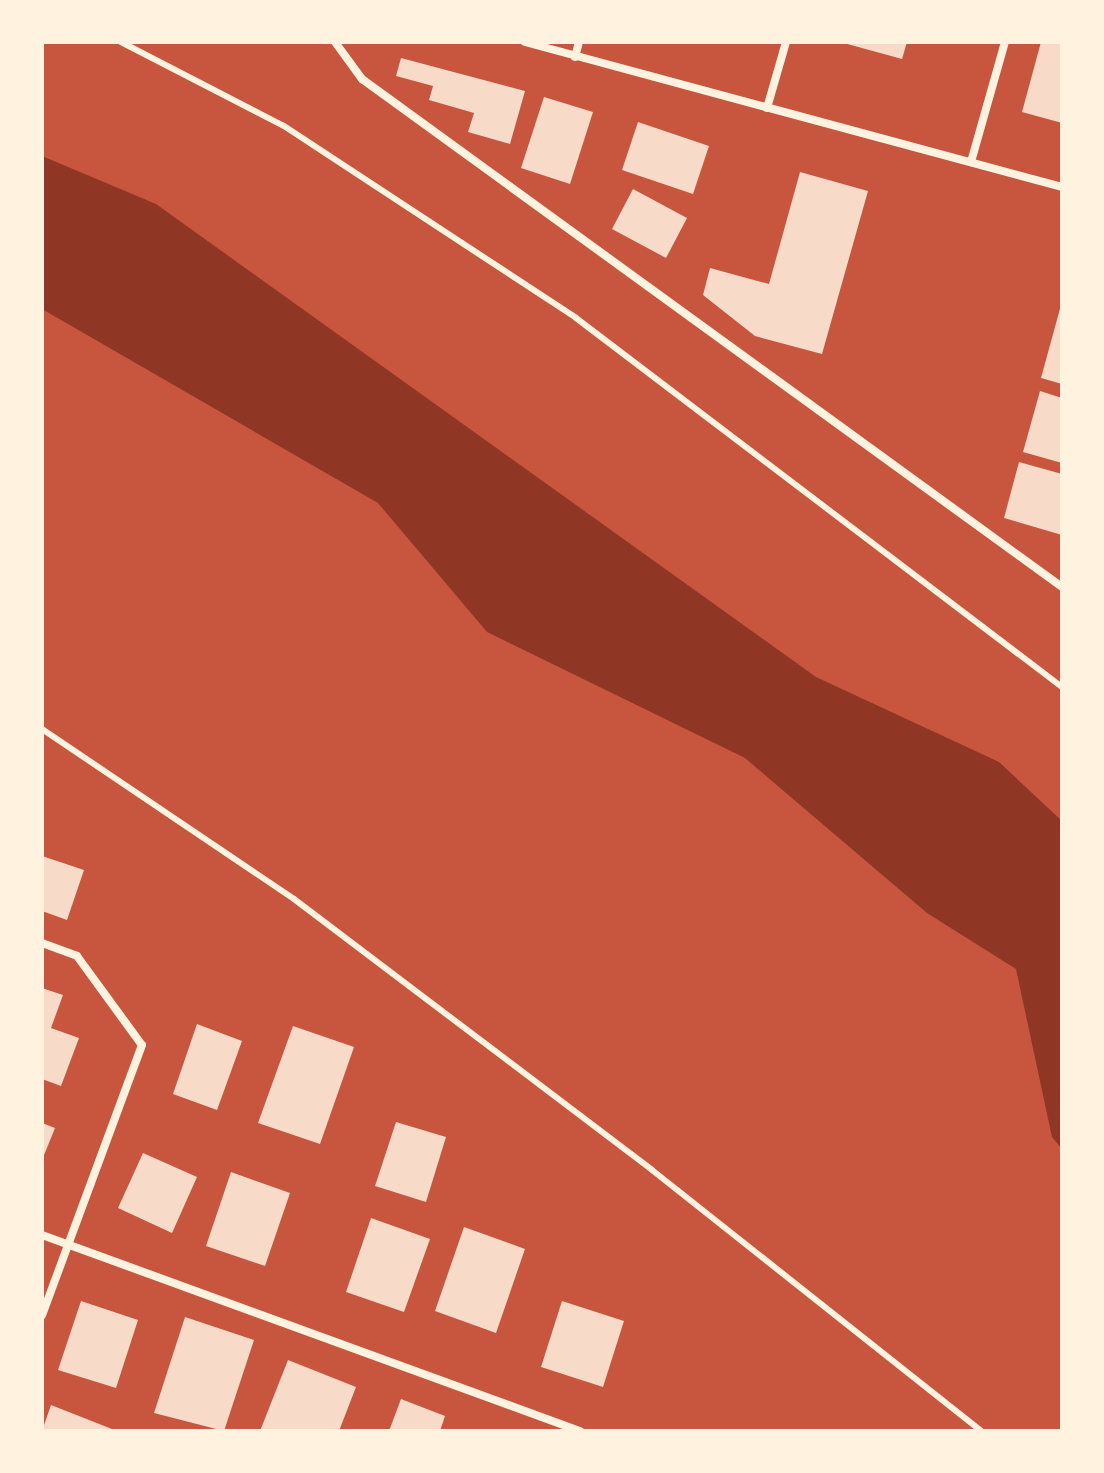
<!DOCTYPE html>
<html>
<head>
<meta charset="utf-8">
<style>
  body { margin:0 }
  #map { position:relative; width:1104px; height:1473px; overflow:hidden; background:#c8553d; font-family:Barlow,sans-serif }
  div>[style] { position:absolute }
  .water>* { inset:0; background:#8f3625 }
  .building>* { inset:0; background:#f7dbc8 }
  .service>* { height:6px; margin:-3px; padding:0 3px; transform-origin:3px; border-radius:3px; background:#fff3e0 }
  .minor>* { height:8px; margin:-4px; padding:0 4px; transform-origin:4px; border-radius:4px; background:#fff3e0 }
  span { translate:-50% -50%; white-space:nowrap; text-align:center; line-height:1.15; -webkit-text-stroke:8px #fff3e0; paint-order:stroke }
  .frame { position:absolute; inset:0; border:44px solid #fff3e0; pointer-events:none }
</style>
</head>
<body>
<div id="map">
  <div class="water">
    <i style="clip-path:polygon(42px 156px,156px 204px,816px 677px,999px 762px,1062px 821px,1062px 1149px,1052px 1137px,1016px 969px,927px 913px,745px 758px,487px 632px,378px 503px,42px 309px)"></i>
  </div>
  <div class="building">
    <i style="clip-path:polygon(840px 42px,907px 42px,902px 59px)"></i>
    <i style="clip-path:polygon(1041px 42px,1062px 42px,1062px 123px,1022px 112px)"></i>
    <i style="clip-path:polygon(401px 58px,525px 91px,510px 144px,468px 132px,474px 113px,429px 100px,433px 86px,396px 76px)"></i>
    <i style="clip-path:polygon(544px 97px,593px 112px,570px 184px,521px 168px)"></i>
    <i style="clip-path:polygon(638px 122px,709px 146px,693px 194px,622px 170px)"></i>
    <i style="clip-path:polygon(800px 172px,868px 191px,822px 354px,755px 336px,703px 295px,710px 268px,769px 284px)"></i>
    <i style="clip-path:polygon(633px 189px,687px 218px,666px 258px,612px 229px)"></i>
    <i style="clip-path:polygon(1061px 305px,1062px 305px,1062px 384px,1041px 378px)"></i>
    <i style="clip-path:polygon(1040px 391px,1062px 398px,1062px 463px,1023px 452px)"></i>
    <i style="clip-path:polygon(1019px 462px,1062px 474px,1062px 535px,1004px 518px)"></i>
    <i style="clip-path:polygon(42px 856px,84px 870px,67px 920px,42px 911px)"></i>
    <i style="clip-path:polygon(42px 988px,63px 995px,51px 1028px,79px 1038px,61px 1086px,42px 1079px)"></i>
    <i style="clip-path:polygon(197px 1024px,242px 1041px,217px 1110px,173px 1094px)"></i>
    <i style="clip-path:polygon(293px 1026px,354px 1047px,320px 1144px,258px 1123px)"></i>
    <i style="clip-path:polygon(396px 1122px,446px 1137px,426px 1202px,375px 1186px)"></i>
    <i style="clip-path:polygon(42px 1123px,55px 1128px,42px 1160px)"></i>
    <i style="clip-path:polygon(143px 1153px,197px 1177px,172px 1233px,118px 1208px)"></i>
    <i style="clip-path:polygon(231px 1172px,290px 1193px,265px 1266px,206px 1246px)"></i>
    <i style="clip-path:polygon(371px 1218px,430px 1239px,404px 1312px,346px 1292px)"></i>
    <i style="clip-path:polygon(464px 1227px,525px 1249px,496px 1333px,435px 1311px)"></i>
    <i style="clip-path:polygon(81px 1301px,138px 1320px,116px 1388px,58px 1370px)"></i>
    <i style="clip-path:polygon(562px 1301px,624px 1321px,603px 1387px,541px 1367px)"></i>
    <i style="clip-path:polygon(185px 1317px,254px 1340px,224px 1431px,154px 1413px)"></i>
    <i style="clip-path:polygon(288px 1360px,356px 1387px,339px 1431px,260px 1431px)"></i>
    <i style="clip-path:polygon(401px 1399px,445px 1416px,440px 1431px,389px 1431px)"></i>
    <i style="clip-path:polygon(51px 1405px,112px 1429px,111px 1431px,42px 1431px)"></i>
  </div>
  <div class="service">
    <i style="left:121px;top:42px;width:183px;rotate:27.3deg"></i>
    <i style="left:284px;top:126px;width:349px;rotate:33.3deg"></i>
    <i style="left:576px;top:318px;width:610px;rotate:37.21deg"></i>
    <i style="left:42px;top:729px;width:304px;rotate:34deg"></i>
    <i style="left:294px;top:899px;width:449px;rotate:37.1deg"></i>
    <i style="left:652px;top:1170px;width:420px;rotate:38.4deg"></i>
  </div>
  <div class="minor">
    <i style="left:335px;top:42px;width:46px;rotate:53.9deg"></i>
    <i style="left:362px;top:79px;width:865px;rotate:35.97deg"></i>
    <i style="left:525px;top:42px;width:556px;rotate:15.11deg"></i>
    <i style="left:575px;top:57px;width:16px;rotate:-75deg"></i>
    <i style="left:767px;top:108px;width:69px;rotate:-73.9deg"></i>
    <i style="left:971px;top:162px;width:125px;rotate:-74.2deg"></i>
    <i style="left:42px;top:943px;width:37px;rotate:20deg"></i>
    <i style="left:77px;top:956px;width:110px;rotate:53.9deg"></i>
    <i style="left:142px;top:1045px;width:288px;rotate:110.3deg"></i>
    <i style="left:42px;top:1235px;width:573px;rotate:20.02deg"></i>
  </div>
  <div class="frame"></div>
</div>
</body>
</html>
